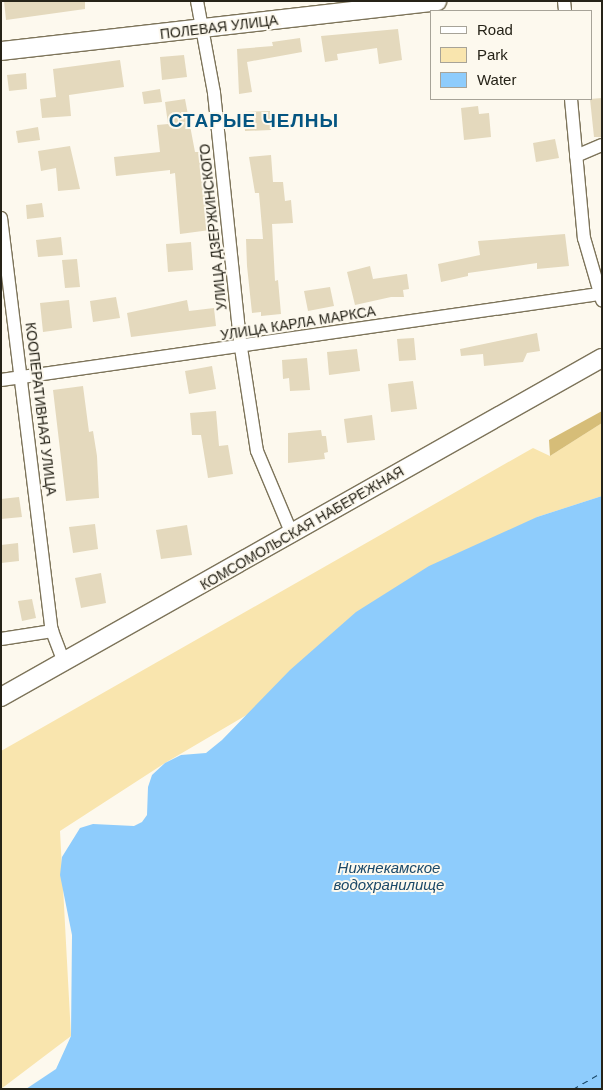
<!DOCTYPE html>
<html>
<head>
<meta charset="utf-8">
<style>
  body { margin:0 }
  #map { position:relative; width:603px; height:1090px; overflow:hidden; background:#fdf9ee; font-family:Arial,sans-serif }
  div>[style] { position:absolute }
  .green>* { inset:0; background:#f9e5ae }
  .forest>* { inset:0; background:#d6bd78 }
  .water>* { inset:0; background:#8eccfc }
  .ferry>* { height:1px; margin-top:-0.5px; transform-origin:0; background:repeating-linear-gradient(90deg,#1a4868 0 6px,transparent 0 11px) }
  .building>* { inset:0; background:#e4d9bd }
  .roads { filter:drop-shadow(1px 0 #7d745a) drop-shadow(-1px 0 #7d745a) drop-shadow(0 1px #7d745a) drop-shadow(0 -1px #7d745a) }
  .street>* { height:12px; margin:-6px; padding:0 6px; transform-origin:6px; border-radius:6px; background:#fff }
  .secondary>* { height:18px; margin:-9px; padding:0 9px; transform-origin:9px; border-radius:9px; background:#fff }
  span { translate:-50% -50%; white-space:nowrap; text-align:center; line-height:1.15; -webkit-text-stroke:4px #fdf9ee; paint-order:stroke }
  .street-label { font-size:14px; color:#262318 }
  .water-label { font-size:15px; color:#1a4868; font-style:italic }
  .district-label { font-size:19px; color:#045581; font-weight:700; letter-spacing:1px }
  .frame { position:absolute; inset:0; border:2px solid #262318; pointer-events:none }
  .legend { position:absolute; left:430px; top:10px; width:162px; height:90px; box-sizing:border-box; background:#fdf9ee; border:1px solid #a7a398; margin:0; padding:6px 9px; list-style:none; font-size:15px; color:#262318 }
  .legend li { display:flex; align-items:center; gap:10px; height:25px }
  .legend b { width:25px; border:1px solid #a7a398 }
</style>
</head>
<body>
<div id="map">
  <div class="green">
    <i style="clip-path:polygon(602px 423px,602px 496px,537px 517px,250px 713px,165px 763px,60px 831px,71px 1036px,1px 1089px,1px 751px,533px 448px,550px 456px)"></i>
  </div>
  <div class="forest">
    <i style="clip-path:polygon(602px 411px,602px 423px,550px 456px,549px 440px)"></i>
  </div>
  <div class="water">
    <i style="clip-path:polygon(602px 496px,602px 1089px,26px 1089px,56px 1069px,71px 1036px,72px 935px,60px 875px,62px 857px,80px 828px,93px 824px,134px 826px,142px 822px,147px 815px,148px 787px,152px 775px,165px 763px,181px 755px,206px 753px,222px 740px,290px 670px,356px 612px,429px 566px,537px 517px)"></i>
  </div>
  <div class="ferry">
    <i style="left:573px;top:1089px;width:34px;rotate:-30deg"></i>
  </div>
  <div class="building">
    <i style="clip-path:polygon(4px 1px,85px 1px,85px 9px,6px 20px)"></i>
    <i style="clip-path:polygon(398px 29px,402px 60px,379px 64px,377px 48px,337px 54px,338px 60px,325px 62px,321px 36px)"></i>
    <i style="clip-path:polygon(300px 38px,302px 52px,247px 62px,252px 92px,239px 94px,237px 49px,273px 46px,272px 42px)"></i>
    <i style="clip-path:polygon(184px 55px,187px 77px,162px 80px,160px 57px)"></i>
    <i style="clip-path:polygon(120px 60px,124px 87px,69px 95px,71px 116px,42px 118px,40px 99px,56px 97px,53px 69px)"></i>
    <i style="clip-path:polygon(26px 73px,27px 89px,9px 91px,7px 75px)"></i>
    <i style="clip-path:polygon(160px 89px,162px 102px,144px 104px,142px 92px)"></i>
    <i style="clip-path:polygon(602px 98px,602px 137px,594px 137px,590px 99px)"></i>
    <i style="clip-path:polygon(185px 99px,195px 152px,199px 152px,210px 230px,180px 234px,175px 173px,170px 174px,170px 170px,116px 176px,114px 157px,160px 152px,157px 125px,168px 124px,165px 102px)"></i>
    <i style="clip-path:polygon(478px 106px,479px 114px,489px 113px,491px 137px,464px 140px,461px 108px)"></i>
    <i style="clip-path:polygon(270px 111px,271px 130px,245px 131px,244px 112px)"></i>
    <i style="clip-path:polygon(38px 127px,40px 140px,18px 143px,16px 131px)"></i>
    <i style="clip-path:polygon(555px 139px,559px 158px,536px 162px,533px 143px)"></i>
    <i style="clip-path:polygon(70px 146px,80px 189px,58px 191px,56px 168px,41px 171px,38px 151px)"></i>
    <i style="clip-path:polygon(271px 155px,273px 182px,283px 182px,285px 201px,291px 200px,293px 223px,272px 224px,275px 281px,278px 280px,281px 314px,261px 316px,261px 312px,252px 313px,247px 266px,246px 239px,263px 239px,259px 193px,255px 193px,249px 157px)"></i>
    <i style="clip-path:polygon(42px 203px,44px 217px,27px 219px,26px 205px)"></i>
    <i style="clip-path:polygon(565px 234px,569px 266px,537px 269px,537px 263px,468px 273px,468px 276px,441px 282px,438px 264px,480px 255px,478px 241px)"></i>
    <i style="clip-path:polygon(61px 237px,63px 255px,38px 257px,36px 240px)"></i>
    <i style="clip-path:polygon(191px 242px,193px 270px,168px 272px,166px 244px)"></i>
    <i style="clip-path:polygon(77px 259px,80px 287px,65px 288px,62px 260px)"></i>
    <i style="clip-path:polygon(370px 266px,373px 279px,407px 274px,409px 289px,403px 290px,404px 297px,391px 297px,355px 305px,347px 272px)"></i>
    <i style="clip-path:polygon(330px 287px,334px 306px,308px 311px,304px 291px)"></i>
    <i style="clip-path:polygon(116px 297px,120px 318px,93px 322px,90px 301px)"></i>
    <i style="clip-path:polygon(69px 300px,72px 328px,43px 332px,40px 303px)"></i>
    <i style="clip-path:polygon(187px 300px,189px 311px,214px 308px,216px 326px,131px 337px,127px 313px)"></i>
    <i style="clip-path:polygon(537px 333px,540px 351px,527px 353px,523px 362px,484px 366px,483px 354px,461px 356px,460px 349px)"></i>
    <i style="clip-path:polygon(414px 338px,416px 360px,399px 361px,397px 339px)"></i>
    <i style="clip-path:polygon(357px 349px,360px 371px,329px 375px,327px 352px)"></i>
    <i style="clip-path:polygon(307px 358px,310px 390px,290px 391px,289px 378px,283px 379px,282px 360px)"></i>
    <i style="clip-path:polygon(212px 366px,216px 389px,189px 394px,185px 371px)"></i>
    <i style="clip-path:polygon(413px 381px,417px 409px,391px 412px,388px 384px)"></i>
    <i style="clip-path:polygon(83px 386px,89px 432px,93px 431px,97px 456px,99px 498px,66px 501px,53px 390px)"></i>
    <i style="clip-path:polygon(216px 411px,219px 446px,228px 445px,233px 474px,208px 478px,201px 435px,192px 435px,190px 413px)"></i>
    <i style="clip-path:polygon(372px 415px,375px 440px,347px 443px,344px 419px)"></i>
    <i style="clip-path:polygon(321px 430px,322px 436px,326px 436px,328px 452px,324px 453px,325px 459px,288px 463px,288px 433px)"></i>
    <i style="clip-path:polygon(19px 497px,22px 517px,1px 519px,1px 499px)"></i>
    <i style="clip-path:polygon(95px 524px,98px 549px,73px 553px,69px 527px)"></i>
    <i style="clip-path:polygon(187px 525px,192px 555px,161px 559px,156px 530px)"></i>
    <i style="clip-path:polygon(18px 543px,19px 561px,1px 563px,1px 545px)"></i>
    <i style="clip-path:polygon(101px 573px,106px 603px,81px 608px,75px 578px)"></i>
    <i style="clip-path:polygon(32px 599px,36px 618px,22px 621px,18px 601px)"></i>
  </div>
  <div class="roads">
    <div class="street">
      <i style="left:197px;top:1px;width:94px;rotate:79.5deg"></i>
      <i style="left:214px;top:93px;width:256px;rotate:84deg"></i>
      <i style="left:241px;top:348px;width:104px;rotate:81.2deg"></i>
      <i style="left:257px;top:451px;width:88px;rotate:67.2deg"></i>
      <i style="left:564px;top:1px;width:10px;rotate:84deg"></i>
      <i style="left:571px;top:99px;width:140px;rotate:84.7deg"></i>
      <i style="left:584px;top:238px;width:65px;rotate:73.8deg"></i>
      <i style="left:576px;top:156px;width:28px;rotate:-23deg"></i>
      <i style="left:1px;top:218px;width:416px;rotate:83deg"></i>
      <i style="left:52px;top:631px;width:33px;rotate:69deg"></i>
      <i style="left:1px;top:380px;width:604px;rotate:-8.18deg"></i>
      <i style="left:1px;top:639px;width:52px;rotate:-8.9deg"></i>
    </div>
    <div class="secondary">
      <i style="left:1px;top:51px;width:439px;rotate:-6.5deg"></i>
      <i style="left:1px;top:697px;width:690px;rotate:-29.43deg"></i>
    </div>
  </div>
  <div class="street-label">
    <span style="left:219px;top:27px;rotate:-7deg">ПОЛЕВАЯ УЛИЦА</span>
    <span style="left:213px;top:227px;rotate:-96deg">УЛИЦА ДЗЕРЖИНСКОГО</span>
    <span style="left:298px;top:323px;rotate:-9deg">УЛИЦА КАРЛА МАРКСА</span>
    <span style="left:41px;top:409px;rotate:83deg">КООПЕРАТИВНАЯ УЛИЦА</span>
    <span style="left:302px;top:528px;rotate:-30deg">КОМСОМОЛЬСКАЯ НАБЕРЕЖНАЯ</span>
  </div>
  <div class="water-label">
    <span style="left:389px;top:876px">Нижнекамское<br>водохранилище</span>
  </div>
  <div class="district-label">
    <span style="left:254px;top:121px">СТАРЫЕ ЧЕЛНЫ</span>
  </div>
  <div class="frame"></div>
  <ul class="legend">
  <li><b style="height:6px;background:#fff"></b>Road</li>
  <li><b style="height:14px;background:#f9e5ae"></b>Park</li>
  <li><b style="height:14px;background:#8eccfc"></b>Water</li>
  </ul>
</div>
</body>
</html>
